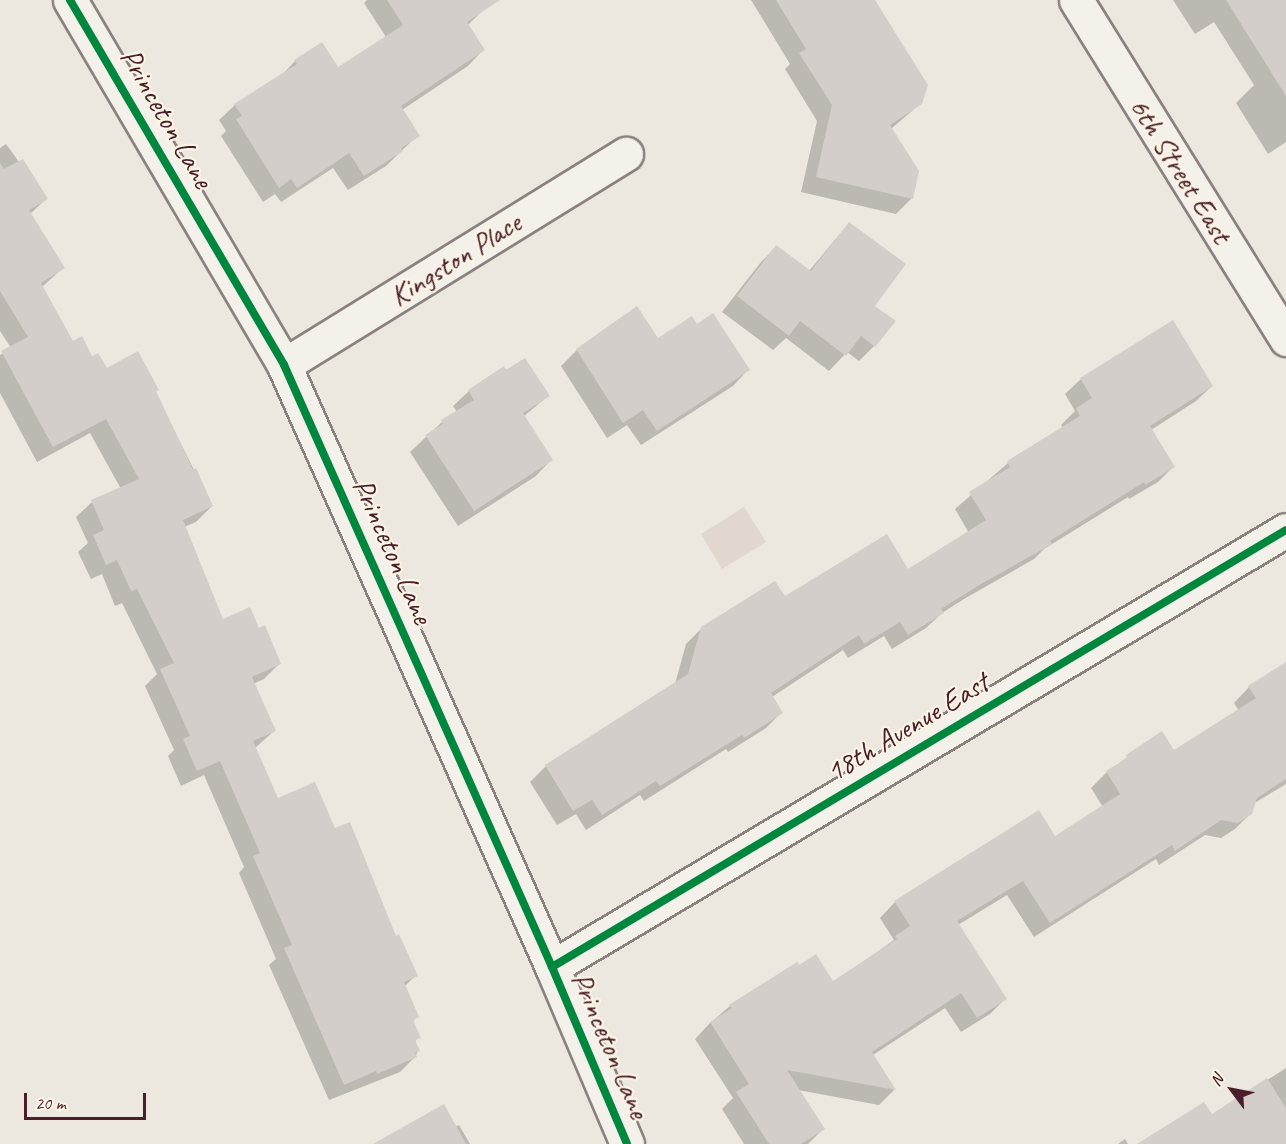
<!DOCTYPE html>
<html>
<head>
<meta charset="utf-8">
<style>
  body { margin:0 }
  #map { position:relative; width:1286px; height:1144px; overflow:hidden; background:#ece7df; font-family:Caveat,sans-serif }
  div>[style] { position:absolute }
  .green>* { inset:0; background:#e1d7ce }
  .shadow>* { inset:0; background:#0003 }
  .building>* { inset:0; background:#d3cec9 }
  .roads { filter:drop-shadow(2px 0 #8b817f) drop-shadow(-2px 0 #8b817f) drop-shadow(0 2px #8b817f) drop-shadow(0 -2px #8b817f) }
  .minor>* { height:33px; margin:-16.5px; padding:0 16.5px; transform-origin:16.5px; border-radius:16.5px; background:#f4f0ea }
  .cycleway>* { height:8px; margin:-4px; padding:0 4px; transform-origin:4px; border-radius:4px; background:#00873e }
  span { translate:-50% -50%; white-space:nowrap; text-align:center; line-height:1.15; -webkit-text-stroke:4.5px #fcf5e5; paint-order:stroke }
  .street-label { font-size:30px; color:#4a1f2b }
  .north { position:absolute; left:1202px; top:1060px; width:60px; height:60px; -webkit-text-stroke:4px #fcf5e5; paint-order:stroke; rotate:302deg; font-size:16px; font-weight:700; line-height:24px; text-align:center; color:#4a1f2b }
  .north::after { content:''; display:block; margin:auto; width:21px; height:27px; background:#4a1f2b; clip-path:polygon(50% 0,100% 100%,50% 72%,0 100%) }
  .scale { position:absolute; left:24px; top:1093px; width:122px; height:27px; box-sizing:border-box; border:3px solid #4a1f2b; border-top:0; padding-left:8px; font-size:18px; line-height:21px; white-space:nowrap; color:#4a1f2b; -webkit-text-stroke:4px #fcf5e5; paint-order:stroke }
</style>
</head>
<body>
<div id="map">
  <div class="green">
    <i style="clip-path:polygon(744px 507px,766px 542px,722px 569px,701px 534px)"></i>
  </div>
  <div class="shadow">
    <i style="clip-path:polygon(367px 0,482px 0,485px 8px,467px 26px,483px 50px,468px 66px,402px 110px,418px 135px,386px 166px,348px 190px,333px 168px,281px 202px,275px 194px,263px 202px,221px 136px,226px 131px,219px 120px,235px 105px,280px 77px,295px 61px,337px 69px,386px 37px,364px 3px)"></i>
    <i style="clip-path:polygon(751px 0,868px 0,921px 103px,891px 129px,912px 198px,896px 214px,801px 192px,817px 121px,785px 69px,790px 64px)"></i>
    <i style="clip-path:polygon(1173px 0,1286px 0,1286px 142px,1268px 154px,1236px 103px,1254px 85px,1214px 22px,1195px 34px)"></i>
    <i style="clip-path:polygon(6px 144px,46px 199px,30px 214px,63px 268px,42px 287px,72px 343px,106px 370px,155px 392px,212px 506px,196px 522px,184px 527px,222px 621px,258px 630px,280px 663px,264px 679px,253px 684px,274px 731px,255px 748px,277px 800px,335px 830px,416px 975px,404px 987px,417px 1017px,412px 1022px,419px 1037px,414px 1042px,418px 1051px,415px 1057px,400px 1072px,329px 1100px,269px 965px,276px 959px,239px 873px,244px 867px,204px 775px,181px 786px,168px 756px,174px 750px,145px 686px,157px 674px,122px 603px,115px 606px,102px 574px,91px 579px,78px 552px,88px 543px,76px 517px,92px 502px,121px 489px,90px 433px,37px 462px,0 393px,0 355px,11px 348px,0 331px,0 148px)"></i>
    <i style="clip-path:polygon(849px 223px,873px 306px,874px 346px,859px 361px,847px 352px,829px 371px,786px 338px,773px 350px,722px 312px,761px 262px,776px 247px,809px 271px)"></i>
    <i style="clip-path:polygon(636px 308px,658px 341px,696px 326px,748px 370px,733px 386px,641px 445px,627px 425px,607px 438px,561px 366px,577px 350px)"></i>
    <i style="clip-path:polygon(1172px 322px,1212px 386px,1196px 401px,1151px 430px,1173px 467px,1158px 482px,1129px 499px,1128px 497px,1044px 549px,1034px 559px,964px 599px,942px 613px,926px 628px,892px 649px,884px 636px,848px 658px,843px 650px,772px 697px,781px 713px,766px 728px,728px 752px,726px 749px,644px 801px,640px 795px,586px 830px,576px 814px,557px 825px,530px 782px,546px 766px,675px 684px,686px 644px,702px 628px,784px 598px,908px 571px,969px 533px,955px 509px,1008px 463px,1063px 428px,1061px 425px,1075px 411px,1065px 394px,1081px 379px)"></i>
    <i style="clip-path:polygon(504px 368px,548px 396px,523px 417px,551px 460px,536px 476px,458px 526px,410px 452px,442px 422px,457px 412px,453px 406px,469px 391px)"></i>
    <i style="clip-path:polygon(1286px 664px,1286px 784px,1253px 804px,1251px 813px,1235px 829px,1221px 838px,1205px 835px,1159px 865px,1156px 859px,1034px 937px,1007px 895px,958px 925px,1005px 999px,990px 1014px,961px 1032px,945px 1008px,873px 1055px,894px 1090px,879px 1105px,798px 1090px,823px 1129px,808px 1144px,744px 1144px,722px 1109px,733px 1098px,695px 1039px,710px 1023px,730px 1006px,796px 964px,833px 983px,894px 940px,880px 918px,895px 902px,1054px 838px,1103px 807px,1091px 788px,1107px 772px,1161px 733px,1173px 752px,1239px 711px,1234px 703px,1249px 687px)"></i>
    <i style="clip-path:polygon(1286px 1068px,1286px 1144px,1140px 1144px,1212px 1116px)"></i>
    <i style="clip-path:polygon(459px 1125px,470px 1144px,386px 1144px,455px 1127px)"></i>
    <i style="clip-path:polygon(1125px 1139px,1128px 1144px,1118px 1144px)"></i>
  </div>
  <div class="building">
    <i style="clip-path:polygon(387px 0,500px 0,467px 22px,485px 50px,401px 106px,420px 136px,401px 148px,403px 151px,364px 176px,349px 153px,297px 188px,291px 179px,279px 188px,236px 119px,242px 116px,234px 104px,297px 64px,294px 60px,322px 42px,338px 67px,403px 25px)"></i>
    <i style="clip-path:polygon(776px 0,875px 0,928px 85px,922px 104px,890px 125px,919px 171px,913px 199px,816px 177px,832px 105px,799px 53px,806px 49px)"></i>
    <i style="clip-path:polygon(1226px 0,1286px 0,1286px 96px)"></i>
    <i style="clip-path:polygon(23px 159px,48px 199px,29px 210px,65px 268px,41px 283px,73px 341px,82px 336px,92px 356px,98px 353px,107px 368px,138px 351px,159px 390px,156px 391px,193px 470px,196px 468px,213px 506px,183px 520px,223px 619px,250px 607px,259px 628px,265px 625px,281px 664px,252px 677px,276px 731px,253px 741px,278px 798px,315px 782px,335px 828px,350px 822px,396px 936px,399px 934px,418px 976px,404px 982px,419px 1017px,413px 1020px,421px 1038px,415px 1040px,420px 1051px,415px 1053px,417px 1057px,377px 1074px,376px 1071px,344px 1085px,284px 948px,292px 945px,253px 856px,260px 853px,220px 761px,197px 771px,183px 739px,190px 736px,160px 669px,174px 663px,137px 589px,131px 591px,117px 560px,106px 565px,93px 535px,104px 530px,91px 500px,139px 479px,106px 419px,53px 447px,1px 351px,28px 337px,0 291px,0 163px,4px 169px)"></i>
    <i style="clip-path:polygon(849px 222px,906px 264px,875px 306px,896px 321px,875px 347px,861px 336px,846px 356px,800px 321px,789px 336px,737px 296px,776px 245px,811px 271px)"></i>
    <i style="clip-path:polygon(637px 306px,658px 338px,692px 316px,697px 324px,713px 313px,750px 370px,657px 431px,643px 410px,623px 423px,576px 349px)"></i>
    <i style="clip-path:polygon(1173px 320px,1213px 386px,1150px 426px,1175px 467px,1145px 485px,1144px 482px,1050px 541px,1052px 544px,981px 584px,941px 609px,944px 613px,908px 635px,900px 622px,864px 644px,859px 635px,771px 693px,783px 713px,744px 738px,742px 735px,660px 786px,656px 781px,602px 815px,592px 800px,573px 811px,545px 765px,688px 674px,701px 627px,775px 581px,785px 596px,887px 534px,908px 569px,986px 520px,969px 492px,1010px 467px,1007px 461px,1080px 416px,1076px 408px,1092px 398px,1080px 378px)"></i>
    <i style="clip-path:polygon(525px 358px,550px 396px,523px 413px,553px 460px,474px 511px,425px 435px,443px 424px,441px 420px,474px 400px,468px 390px,504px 366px,506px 370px)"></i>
    <i style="clip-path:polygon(1286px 662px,1286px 779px,1257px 798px,1252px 814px,1238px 823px,1221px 820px,1175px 851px,1172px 845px,1050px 923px,1023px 881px,957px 921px,1007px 999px,977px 1018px,961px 993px,872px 1052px,896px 1090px,787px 1070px,825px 1129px,801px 1144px,769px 1144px,736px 1092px,749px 1084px,710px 1022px,732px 1008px,729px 1005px,797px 962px,799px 965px,816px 954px,833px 981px,897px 939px,895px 936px,910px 926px,894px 901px,1039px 810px,1055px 836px,1120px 794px,1106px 771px,1127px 758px,1126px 755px,1162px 731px,1174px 750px,1256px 698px,1248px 686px)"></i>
    <i style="clip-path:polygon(1267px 1078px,1286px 1108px,1286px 1144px,1137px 1144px,1204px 1102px,1212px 1114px)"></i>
    <i style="clip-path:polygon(444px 1104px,466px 1144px,373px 1144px)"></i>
  </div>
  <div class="roads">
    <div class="minor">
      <i style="left:70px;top:0;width:423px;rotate:59.6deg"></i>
      <i style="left:284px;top:365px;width:659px;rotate:66deg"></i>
      <i style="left:552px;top:967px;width:192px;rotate:67deg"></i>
      <i style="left:1076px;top:0;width:399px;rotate:58.2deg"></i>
      <i style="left:284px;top:365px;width:402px;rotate:-31.7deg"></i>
      <i style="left:552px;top:967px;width:854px;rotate:-30.77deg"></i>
    </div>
  </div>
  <div class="cycleway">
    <i style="left:70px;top:0;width:423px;rotate:59.6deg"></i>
    <i style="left:284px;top:365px;width:659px;rotate:66deg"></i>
    <i style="left:552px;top:967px;width:192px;rotate:67deg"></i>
    <i style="left:552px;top:967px;width:854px;rotate:-30.77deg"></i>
  </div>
  <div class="street-label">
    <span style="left:167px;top:118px;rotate:60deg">Princeton Lane</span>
    <span style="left:1181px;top:170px;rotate:58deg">6th Street East</span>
    <span style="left:455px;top:259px;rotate:-32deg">Kingston Place</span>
    <span style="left:393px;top:551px;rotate:66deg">Princeton Lane</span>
    <span style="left:907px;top:727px;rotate:-31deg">18th Avenue East</span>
    <span style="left:611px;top:1045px;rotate:67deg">Princeton Lane</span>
  </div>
  <div class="north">N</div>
  <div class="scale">20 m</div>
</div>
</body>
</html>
